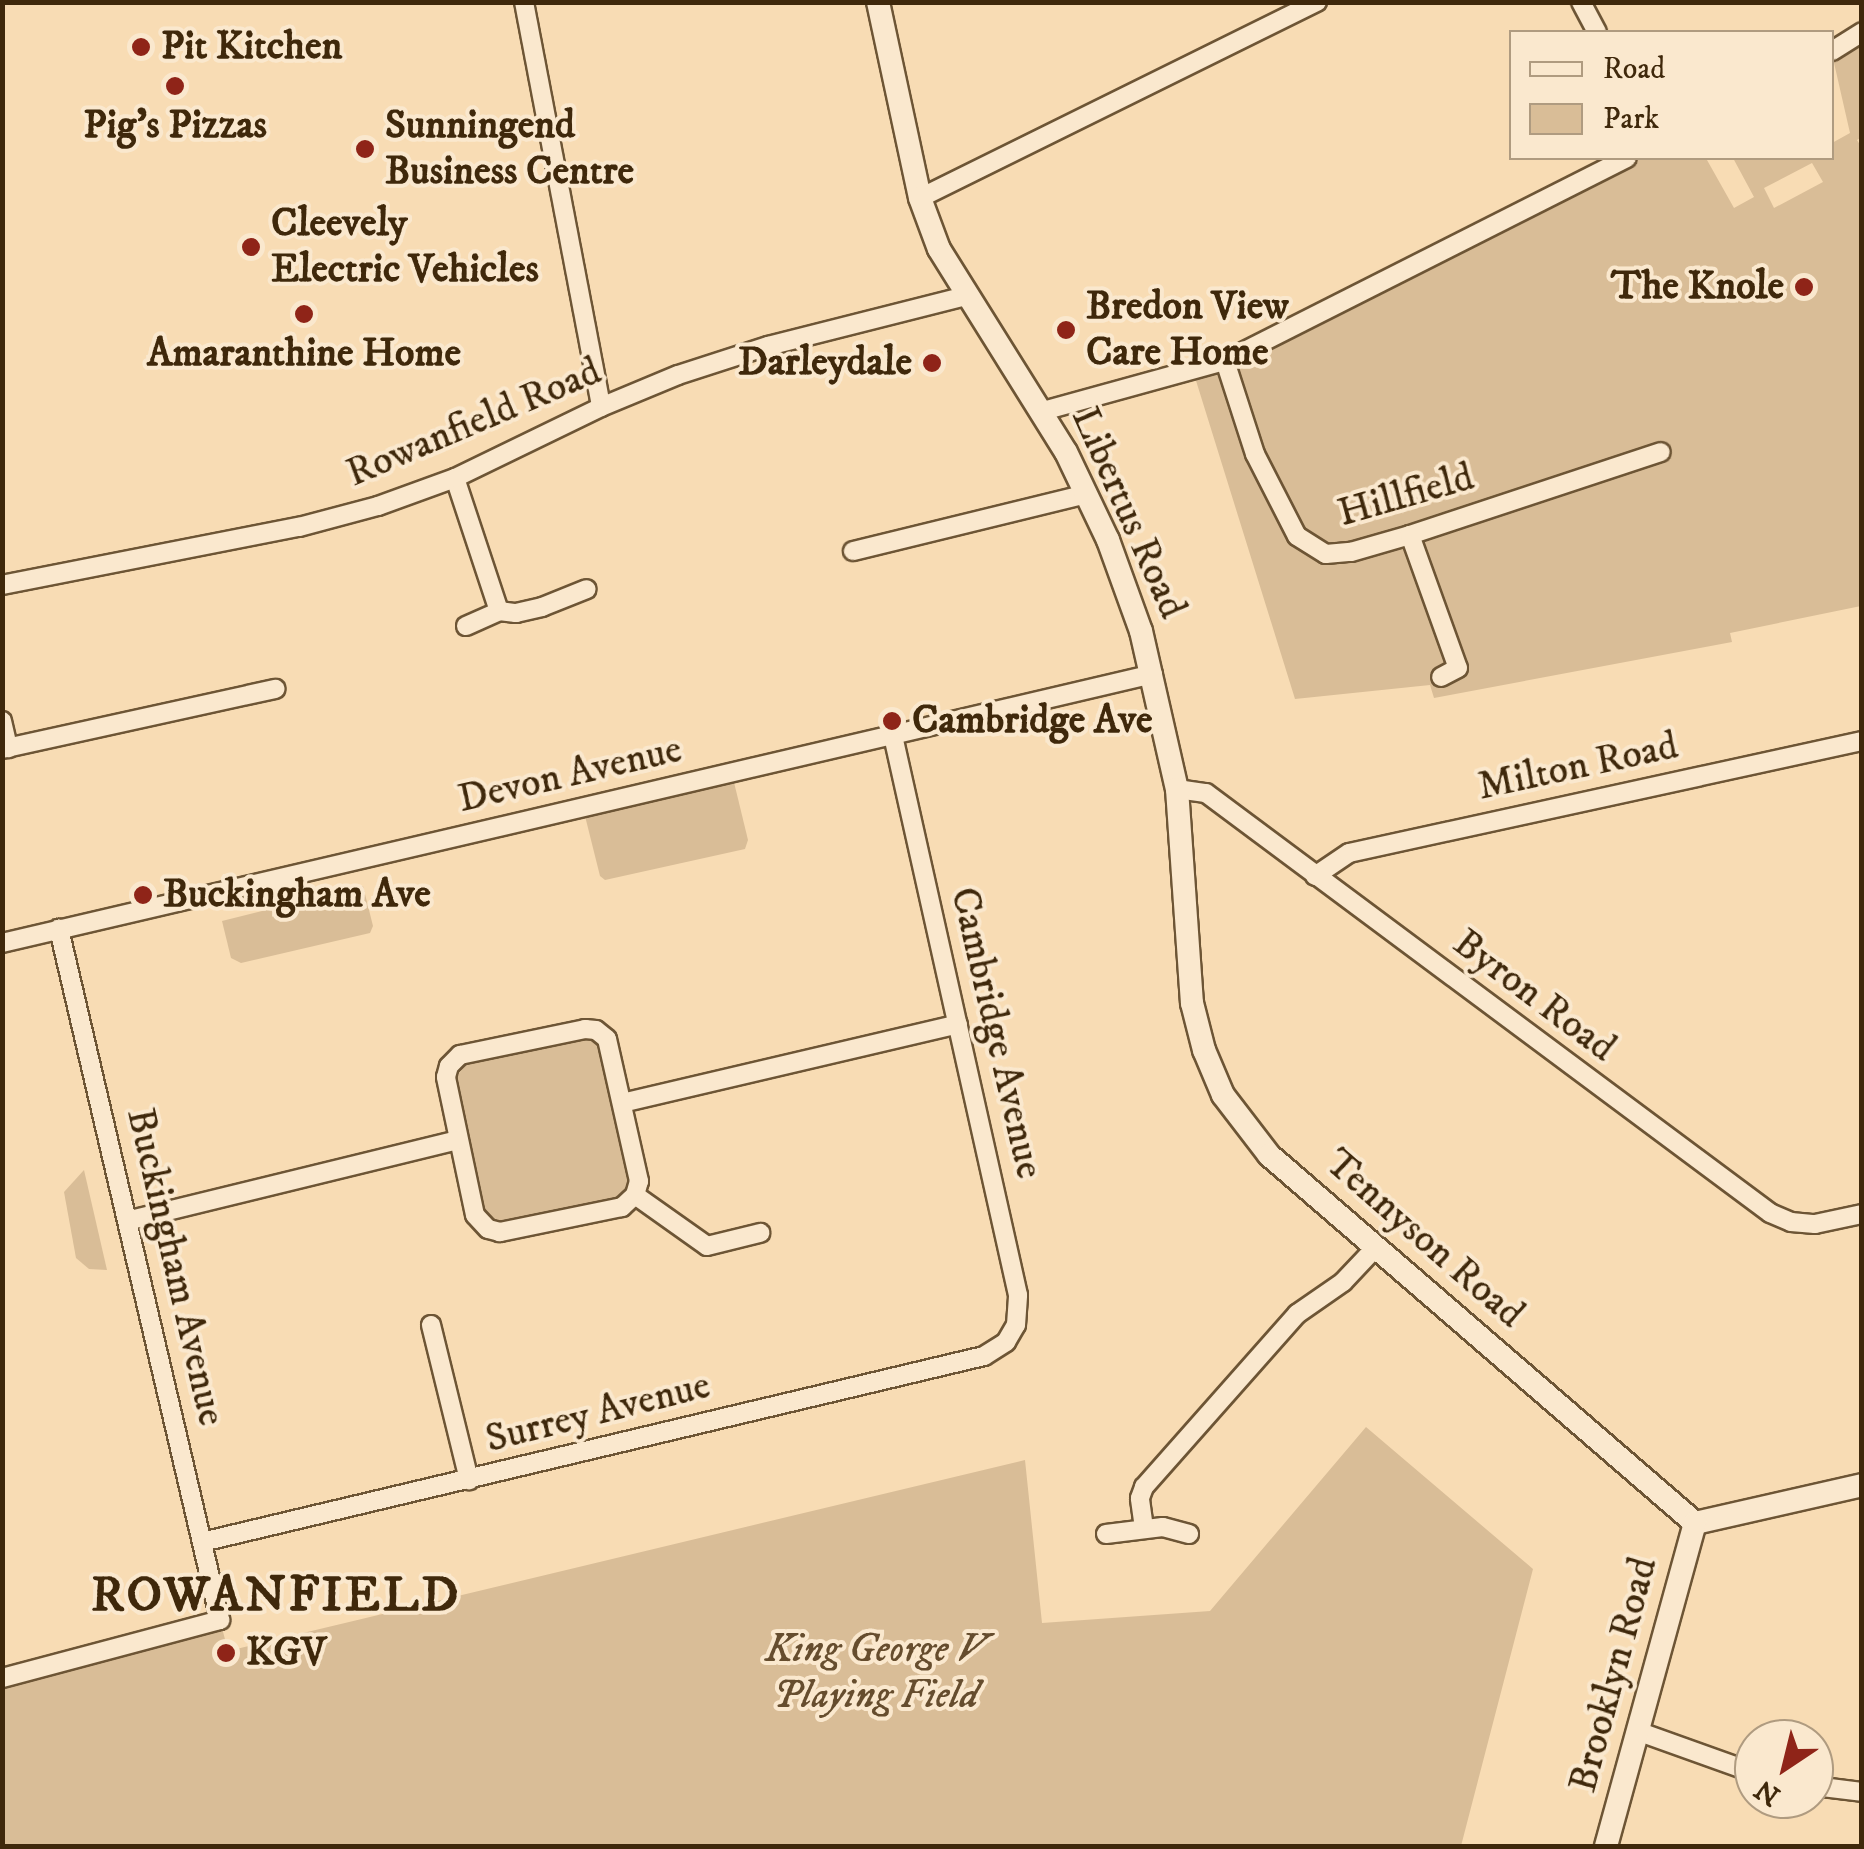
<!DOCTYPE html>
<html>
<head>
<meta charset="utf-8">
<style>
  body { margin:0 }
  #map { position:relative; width:1864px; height:1849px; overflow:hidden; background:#f8dcb4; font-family:"IM FELL DW Pica",serif }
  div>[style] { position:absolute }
  .green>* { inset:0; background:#d9bd97 }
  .roads { filter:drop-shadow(2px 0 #6d5535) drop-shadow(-2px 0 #6d5535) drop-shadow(0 2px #6d5535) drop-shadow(0 -2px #6d5535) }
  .minor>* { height:18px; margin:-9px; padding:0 9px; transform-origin:9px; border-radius:9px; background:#fae8ce }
  .tertiary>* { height:22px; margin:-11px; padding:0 11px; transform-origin:11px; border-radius:11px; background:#fae8ce }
  .dots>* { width:28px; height:28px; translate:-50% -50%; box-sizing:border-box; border:5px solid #fae8ce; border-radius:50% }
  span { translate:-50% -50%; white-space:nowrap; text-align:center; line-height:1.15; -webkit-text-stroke:8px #fae8ce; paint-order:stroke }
  .poi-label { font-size:40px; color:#3f280b; font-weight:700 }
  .left { translate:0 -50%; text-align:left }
  .right { translate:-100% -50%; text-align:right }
  .street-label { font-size:40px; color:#3f280b }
  .park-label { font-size:40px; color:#664d2e; font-style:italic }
  .district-label { font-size:50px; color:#3f280b; font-weight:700; letter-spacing:2.5px }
  .frame { position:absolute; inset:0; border:5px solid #3f280b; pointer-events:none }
  .legend { position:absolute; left:1509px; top:30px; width:325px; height:130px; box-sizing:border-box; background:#fae8ce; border:2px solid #af9b80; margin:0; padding:12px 18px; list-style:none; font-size:30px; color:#3f280b }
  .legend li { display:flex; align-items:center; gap:20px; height:50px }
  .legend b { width:50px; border:2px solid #af9b80 }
  .north { position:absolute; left:1734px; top:1719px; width:100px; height:100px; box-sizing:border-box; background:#fae8ce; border:2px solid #af9b80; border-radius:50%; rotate:215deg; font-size:28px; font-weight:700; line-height:40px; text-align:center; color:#3f280b }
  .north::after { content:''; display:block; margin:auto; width:35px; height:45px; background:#8f2418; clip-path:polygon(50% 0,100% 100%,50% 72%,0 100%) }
</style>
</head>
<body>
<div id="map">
  <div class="green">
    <i style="clip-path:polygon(evenodd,1861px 32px,1862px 137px,1857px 140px,1862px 148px,1861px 606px,1730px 633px,1732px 642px,1434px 698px,1430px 685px,1295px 699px,1193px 371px,1627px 158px,1711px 158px,1707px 160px,1734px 208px,1754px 197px,1733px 158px,1832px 158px,1832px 143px,1850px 133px,1832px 54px,1861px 32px,1812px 163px,1823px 182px,1774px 208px,1764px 188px,1812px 163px)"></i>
    <i style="clip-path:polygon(732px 774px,748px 840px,745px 849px,605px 880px,600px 876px,583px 808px)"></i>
    <i style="clip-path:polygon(363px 886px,373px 926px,370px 933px,241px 963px,231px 958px,222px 921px)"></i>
    <i style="clip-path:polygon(582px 1035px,603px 1048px,632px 1186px,620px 1199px,504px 1225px,493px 1220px,484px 1212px,454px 1080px,469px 1061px)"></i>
    <i style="clip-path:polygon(84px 1170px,107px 1270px,89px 1269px,76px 1258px,64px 1192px)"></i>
    <i style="clip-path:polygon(1366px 1427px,1533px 1569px,1461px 1846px,3px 1846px,3px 1678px,220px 1620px,228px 1651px,1025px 1460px,1042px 1623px,1210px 1611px)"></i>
  </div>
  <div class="roads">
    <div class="minor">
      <i style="left:524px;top:2px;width:412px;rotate:79.2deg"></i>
      <i style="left:1581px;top:2px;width:34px;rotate:62deg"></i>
      <i style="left:1832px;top:51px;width:36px;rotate:-32deg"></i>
      <i style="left:920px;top:198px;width:443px;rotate:-26.3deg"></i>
      <i style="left:1225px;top:361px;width:98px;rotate:72.1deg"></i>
      <i style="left:1255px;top:454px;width:92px;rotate:62.9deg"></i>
      <i style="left:1297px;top:536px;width:34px;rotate:32deg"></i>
      <i style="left:1326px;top:554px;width:25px;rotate:-5deg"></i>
      <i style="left:1351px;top:552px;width:61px;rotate:-16.1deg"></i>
      <i style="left:1410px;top:535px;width:264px;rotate:-18.3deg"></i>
      <i style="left:1043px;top:411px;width:189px;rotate:-15.4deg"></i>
      <i style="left:1225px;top:361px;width:450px;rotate:-26.8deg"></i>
      <i style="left:455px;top:478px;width:140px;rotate:71.7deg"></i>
      <i style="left:499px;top:611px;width:17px;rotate:7deg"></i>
      <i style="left:516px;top:613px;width:27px;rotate:-13deg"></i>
      <i style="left:542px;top:607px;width:48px;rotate:-21.8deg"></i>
      <i style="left:1410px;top:535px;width:141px;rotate:70.2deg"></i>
      <i style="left:1458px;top:668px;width:19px;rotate:152deg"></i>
      <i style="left:853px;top:551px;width:241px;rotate:-13.7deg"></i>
      <i style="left:2px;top:585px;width:303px;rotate:-11.1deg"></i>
      <i style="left:299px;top:527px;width:82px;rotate:-14.9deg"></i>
      <i style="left:378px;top:506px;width:82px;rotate:-20deg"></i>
      <i style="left:455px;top:478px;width:162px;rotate:-25.9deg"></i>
      <i style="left:601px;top:407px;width:83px;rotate:-22.6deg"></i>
      <i style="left:678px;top:375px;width:95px;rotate:-17.9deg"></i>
      <i style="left:768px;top:346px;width:204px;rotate:-14.2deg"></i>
      <i style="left:466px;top:626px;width:36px;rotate:-24deg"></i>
      <i style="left:2px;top:721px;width:28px;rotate:77deg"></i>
      <i style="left:2px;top:749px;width:280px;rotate:-12.4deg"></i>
      <i style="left:1177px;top:789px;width:29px;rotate:8deg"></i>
      <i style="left:1206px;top:793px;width:703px;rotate:36.67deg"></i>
      <i style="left:1770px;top:1213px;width:23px;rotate:23deg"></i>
      <i style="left:1791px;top:1222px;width:24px;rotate:5deg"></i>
      <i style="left:1815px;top:1224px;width:48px;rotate:-12deg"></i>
      <i style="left:1315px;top:876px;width:41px;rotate:-34.1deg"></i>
      <i style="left:1349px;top:853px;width:525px;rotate:-12.32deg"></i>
      <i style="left:2px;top:943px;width:1182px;rotate:-13.15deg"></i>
      <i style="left:585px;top:1029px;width:11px;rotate:5deg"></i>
      <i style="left:596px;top:1030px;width:14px;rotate:39deg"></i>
      <i style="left:607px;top:1039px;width:146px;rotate:77.3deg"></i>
      <i style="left:639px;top:1181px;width:15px;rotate:106deg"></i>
      <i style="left:635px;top:1195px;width:18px;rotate:137deg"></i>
      <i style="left:622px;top:1207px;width:125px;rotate:168.4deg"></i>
      <i style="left:500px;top:1232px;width:12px;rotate:-166deg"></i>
      <i style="left:488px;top:1229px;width:19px;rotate:-133deg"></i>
      <i style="left:475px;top:1215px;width:141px;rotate:-101.9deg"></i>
      <i style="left:446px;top:1077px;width:11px;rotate:-75deg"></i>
      <i style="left:449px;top:1066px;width:16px;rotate:-45deg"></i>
      <i style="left:460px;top:1055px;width:128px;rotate:-11.7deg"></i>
      <i style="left:622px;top:1103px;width:345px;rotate:-13.2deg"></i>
      <i style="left:635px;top:1195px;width:88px;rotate:35.3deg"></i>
      <i style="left:707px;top:1246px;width:55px;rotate:-13.8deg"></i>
      <i style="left:130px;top:1220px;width:338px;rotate:-13.7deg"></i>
      <i style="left:431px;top:1325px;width:160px;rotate:76.2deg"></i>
      <i style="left:1144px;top:1528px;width:30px;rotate:-98deg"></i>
      <i style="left:1140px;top:1498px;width:12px;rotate:-70deg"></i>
      <i style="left:1144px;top:1487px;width:231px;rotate:-48.5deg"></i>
      <i style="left:1297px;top:1314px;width:56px;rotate:-34.8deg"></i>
      <i style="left:1343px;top:1282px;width:48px;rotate:-46.7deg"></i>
      <i style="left:1106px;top:1534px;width:57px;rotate:-7deg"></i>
      <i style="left:1163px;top:1527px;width:27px;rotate:15deg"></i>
      <i style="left:202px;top:1542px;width:804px;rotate:-13.38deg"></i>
      <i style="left:984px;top:1356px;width:26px;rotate:-32deg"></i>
      <i style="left:1006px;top:1342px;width:20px;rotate:-60deg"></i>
      <i style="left:1016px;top:1325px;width:30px;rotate:-86deg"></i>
      <i style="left:1018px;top:1295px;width:573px;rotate:-102.6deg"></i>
      <i style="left:2px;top:1678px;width:226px;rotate:-14.9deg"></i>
      <i style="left:220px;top:1620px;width:710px;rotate:-103.12deg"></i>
      <i style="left:1637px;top:1731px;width:124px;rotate:19.7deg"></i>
      <i style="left:1814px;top:1786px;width:48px;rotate:7.1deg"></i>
    </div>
    <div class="tertiary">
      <i style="left:878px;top:2px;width:200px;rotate:77.9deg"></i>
      <i style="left:920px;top:198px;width:54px;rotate:69.6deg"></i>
      <i style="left:939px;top:249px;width:239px;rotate:58deg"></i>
      <i style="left:1066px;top:452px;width:98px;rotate:64.5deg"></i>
      <i style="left:1108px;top:540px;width:97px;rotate:70.1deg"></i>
      <i style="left:1141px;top:631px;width:162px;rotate:77.2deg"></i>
      <i style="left:1177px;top:789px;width:215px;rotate:86deg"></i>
      <i style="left:1192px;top:1003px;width:49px;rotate:75.7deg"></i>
      <i style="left:1204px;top:1050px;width:49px;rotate:67.1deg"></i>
      <i style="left:1223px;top:1095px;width:76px;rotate:52.5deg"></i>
      <i style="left:1269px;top:1155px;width:563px;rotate:40.82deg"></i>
      <i style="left:1695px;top:1523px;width:171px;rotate:-12.8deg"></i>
      <i style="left:1606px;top:1846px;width:335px;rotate:-74.6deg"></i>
    </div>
  </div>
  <div class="dots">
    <i style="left:141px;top:47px;background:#8f2418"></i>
    <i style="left:175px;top:86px;background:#8f2418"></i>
    <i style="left:365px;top:149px;background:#8f2418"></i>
    <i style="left:251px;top:247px;background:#8f2418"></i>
    <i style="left:1804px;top:287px;background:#8f2418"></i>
    <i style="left:304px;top:314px;background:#8f2418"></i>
    <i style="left:1066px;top:330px;background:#8f2418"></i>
    <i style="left:932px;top:363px;background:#8f2418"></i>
    <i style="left:892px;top:721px;background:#8f2418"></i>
    <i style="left:143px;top:895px;background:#8f2418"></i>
    <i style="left:226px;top:1653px;background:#8f2418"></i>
  </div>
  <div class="poi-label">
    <span class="left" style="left:161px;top:47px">Pit Kitchen</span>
    <span style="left:175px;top:126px">Pig's Pizzas</span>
    <span class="left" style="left:385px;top:149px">Sunningend<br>Business Centre</span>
    <span class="left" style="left:271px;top:247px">Cleevely<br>Electric Vehicles</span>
    <span class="right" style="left:1784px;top:287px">The Knole</span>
    <span class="left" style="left:1086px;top:330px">Bredon View<br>Care Home</span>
    <span style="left:304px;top:354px">Amaranthine Home</span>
    <span class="right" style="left:912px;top:363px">Darleydale</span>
    <span class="left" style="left:912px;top:721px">Cambridge Ave</span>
    <span class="left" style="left:163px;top:895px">Buckingham Ave</span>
    <span class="left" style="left:246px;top:1653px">KGV</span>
  </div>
  <div class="street-label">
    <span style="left:474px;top:423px;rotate:-23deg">Rowanfield Road</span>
    <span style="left:1406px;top:496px;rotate:-16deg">Hillfield</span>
    <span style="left:1128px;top:513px;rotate:66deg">Libertus Road</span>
    <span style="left:1578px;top:767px;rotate:-12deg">Milton Road</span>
    <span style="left:570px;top:775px;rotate:-13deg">Devon Avenue</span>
    <span style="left:1534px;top:996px;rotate:37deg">Byron Road</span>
    <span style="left:996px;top:1033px;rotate:77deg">Cambridge Avenue</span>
    <span style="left:1424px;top:1239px;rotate:41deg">Tennyson Road</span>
    <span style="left:175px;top:1267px;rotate:77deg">Buckingham Avenue</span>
    <span style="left:598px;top:1413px;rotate:-14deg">Surrey Avenue</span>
    <span style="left:1614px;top:1675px;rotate:-75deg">Brooklyn Road</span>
  </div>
  <div class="park-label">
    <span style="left:876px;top:1673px">King George V<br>Playing Field</span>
  </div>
  <div class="district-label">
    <span style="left:276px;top:1596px">ROWANFIELD</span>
  </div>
  <div class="frame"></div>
  <ul class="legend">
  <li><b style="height:12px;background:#fae8ce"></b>Road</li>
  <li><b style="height:28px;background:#d9bd97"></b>Park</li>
  </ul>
  <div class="north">N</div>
</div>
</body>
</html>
